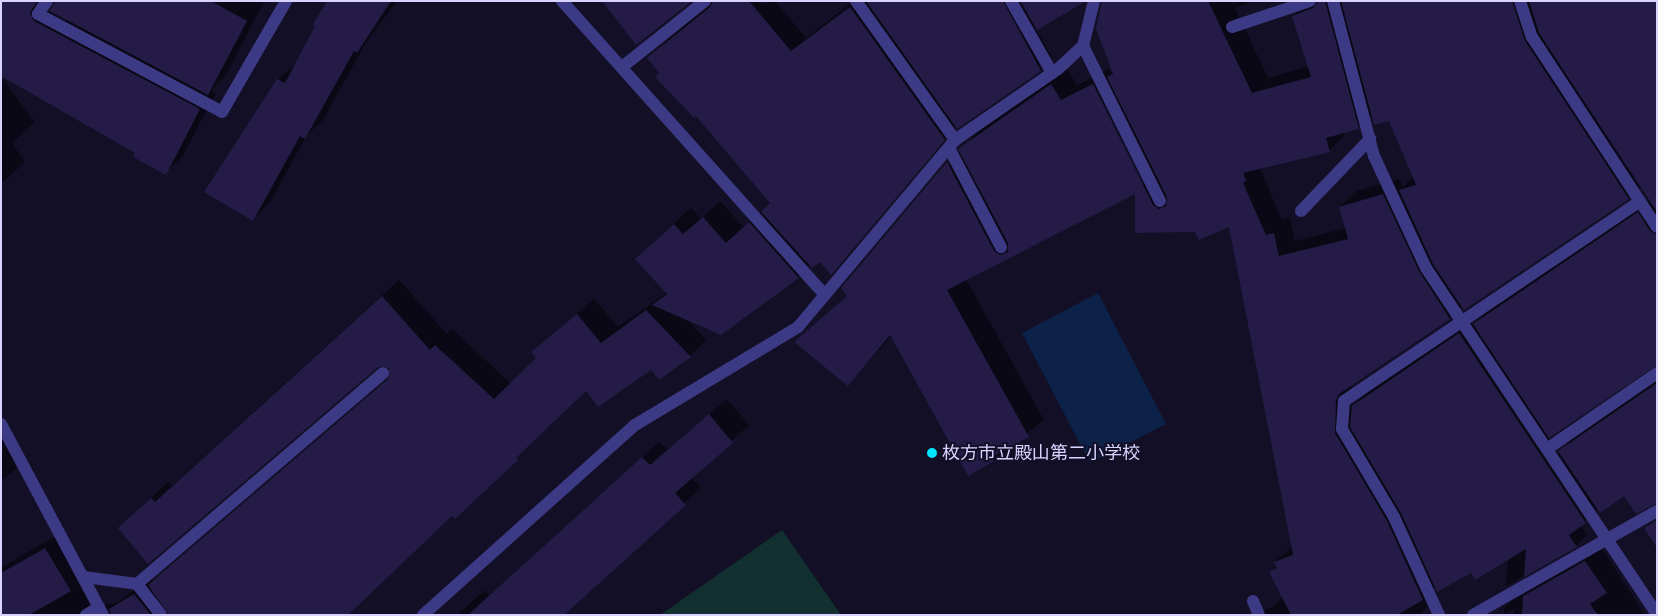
<!DOCTYPE html>
<html>
<head>
<meta charset="utf-8">
<style>
  body { margin:0 }
  #map { position:relative; width:1658px; height:616px; overflow:hidden; background:#130f26; font-family:"Work Sans","Noto Sans JP",sans-serif }
  div>[style] { position:absolute }
  .green>* { inset:0; background:#12302f }
  .water>* { inset:0; background:#0c2248 }
  .shadow>* { inset:0; background:#0007 }
  .building>* { inset:0; background:#241b47 }
  .minor>* { height:12px; margin:-6px; padding:0 6px; transform-origin:6px; border-radius:6px; background:#3d3a85 }
  .dots>* { width:14px; height:14px; translate:-50% -50%; box-sizing:border-box; border:2px solid #130f26; border-radius:50% }
  span { translate:-50% -50%; white-space:nowrap; text-align:center; line-height:1.15; -webkit-text-stroke:4px #130f26; paint-order:stroke }
  .poi-label { font-size:18px; color:#d9d4ff }
  .left { translate:0 -50%; text-align:left }
  .frame { position:absolute; inset:0; border:2px solid #d9d4ff; pointer-events:none }
</style>
</head>
<body>
<div id="map">
  <div class="green">
    <i style="clip-path:polygon(782px 530px,841px 615px,660px 615px)"></i>
  </div>
  <div class="water">
    <i style="clip-path:polygon(1098px 293px,1166px 424px,1090px 463px,1022px 333px)"></i>
  </div>
  <div class="shadow">
    <i style="clip-path:polygon(30px 1px,66px 21px,76px 1px,264px 2px,226px 75px,211px 90px,216px 93px,182px 157px,165px 173px,137px 153px,1px 75px)"></i>
    <i style="clip-path:polygon(330px 1px,397px 1px,365px 44px,323px 120px,307px 135px,270px 202px,253px 220px,206px 191px,278px 79px,297px 63px)"></i>
    <i style="clip-path:polygon(712px 1px,757px 1px,760px 4px,775px 1px,806px 38px,854px 1px,1085px 1px,1036px 29px,1052px 58px,1040px 70px,957px 126px,831px 273px,821px 260px,810px 264px,798px 277px,686px 318px,706px 340px,690px 356px,587px 389px,346px 615px,1px 615px,1px 568px,62px 532px,98px 606px,116px 603px,151px 578px,154px 581px,390px 377px,391px 367px,377px 366px,148px 562px,136px 512px,168px 482px,172px 486px,399px 280px,447px 334px,452px 329px,511px 384px,538px 358px,533px 352px,594px 299px,618px 327px,664px 295px,667px 292px,653px 243px,691px 208px,701px 219px,720px 201px,743px 227px,772px 203px,648px 58px)"></i>
    <i style="clip-path:polygon(evenodd,1103px 1px,1255px 1px,1235px 8px,1268px 78px,1309px 66px,1293px 16px,1308px 1px,1657px 1px,1657px 366px,1652px 365px,1548px 437px,1558px 453px,1576px 435px,1657px 379px,1657px 502px,1625px 494px,1598px 509px,1581px 525px,1587px 535px,1576px 546px,1506px 586px,1508px 559px,1436px 586px,1430px 592px,1434px 600px,1422px 612px,1423px 615px,1255px 615px,1274px 606px,1283px 596px,1271px 573px,1277px 566px,1275px 562px,1292px 546px,1230px 225px,1196px 231px,1136px 232px,1136px 192px,966px 279px,1044px 420px,994px 460px,892px 335px,848px 385px,796px 342px,848px 295px,843px 288px,976px 133px,1067px 69px,1077px 85px,1109px 69px,1112px 74px,1114px 72px,1103px 1px,1091px 78px,1144px 184px,1141px 184px,1091px 78px,1103px 1px,1372px 114px,1390px 120px,1414px 176px,1403px 187px,1399px 179px,1356px 191px,1340px 207px,1346px 228px,1295px 241px,1290px 218px,1282px 220px,1260px 168px,1329px 151px,1345px 135px,1344px 132px,1358px 128px,1372px 114px,1103px 1px,1640px 186px,1649px 201px,1491px 308px,1473px 325px,1471px 322px,1365px 394px,1351px 408px,1351px 385px,1450px 318px,1462px 306px,1628px 198px,1640px 186px)"></i>
    <i style="clip-path:polygon(1px 77px,35px 122px,12px 143px,25px 162px,1px 184px)"></i>
    <i style="clip-path:polygon(727px 399px,749px 425px,691px 477px,701px 488px,562px 615px,457px 615px,485px 590px,490px 596px,659px 442px,667px 450px)"></i>
    <i style="clip-path:polygon(1px 436px,19px 467px,1px 481px)"></i>
    <i style="clip-path:polygon(1601px 547px,1645px 615px,1513px 615px,1515px 608px,1504px 615px,1504px 608px,1519px 593px)"></i>
  </div>
  <div class="building">
    <i style="clip-path:polygon(1px 1px,37px 1px,30px 13px,34px 21px,200px 109px,166px 175px,133px 157px,135px 153px,1px 76px)"></i>
    <i style="clip-path:polygon(55px 1px,211px 1px,247px 21px,208px 95px,50px 11px)"></i>
    <i style="clip-path:polygon(327px 1px,391px 1px,357px 53px,354px 51px,305px 139px,300px 136px,253px 221px,204px 192px,277px 79px,285px 83px,315px 26px,313px 24px)"></i>
    <i style="clip-path:polygon(602px 1px,692px 1px,636px 45px)"></i>
    <i style="clip-path:polygon(713px 1px,749px 1px,791px 51px,850px 7px,945px 140px,831px 275px,820px 262px,812px 268px,761px 212px,770px 203px,696px 116px,694px 118px,655px 77px,659px 73px,647px 58px,710px 7px)"></i>
    <i style="clip-path:polygon(866px 1px,1003px 1px,1041px 71px,957px 129px)"></i>
    <i style="clip-path:polygon(1020px 1px,1086px 1px,1037px 30px)"></i>
    <i style="clip-path:polygon(1102px 1px,1208px 1px,1252px 93px,1311px 77px,1292px 16px,1313px 8px,1318px 1px,1325px 1px,1359px 129px,1326px 138px,1330px 152px,1243px 173px,1246px 181px,1243px 183px,1266px 235px,1274px 233px,1279px 256px,1348px 239px,1339px 207px,1383px 194px,1419px 271px,1450px 319px,1339px 394px,1336px 400px,1335px 433px,1387px 521px,1423px 600px,1397px 615px,1291px 615px,1269px 572px,1277px 568px,1274px 562px,1293px 555px,1229px 227px,1199px 240px,1195px 232px,1135px 233px,1135px 194px,947px 290px,1029px 437px,992px 457px,994px 461px,968px 476px,890px 335px,848px 386px,794px 342px,847px 296px,841px 288px,947px 162px,994px 251px,1000px 255px,1008px 252px,1008px 243px,958px 149px,1051px 84px,1061px 100px,1093px 84px,1153px 205px,1159px 209px,1166px 206px,1167px 197px,1107px 77px,1113px 74px,1096px 29px)"></i>
    <i style="clip-path:polygon(1341px 1px,1512px 1px,1525px 41px,1629px 199px,1464px 310px,1433px 264px,1399px 190px,1416px 185px,1389px 121px,1374px 125px)"></i>
    <i style="clip-path:polygon(1529px 1px,1657px 1px,1657px 212px,1539px 33px)"></i>
    <i style="clip-path:polygon(1638px 212px,1650px 231px,1657px 235px,1657px 365px,1549px 438px,1473px 324px)"></i>
    <i style="clip-path:polygon(703px 217px,726px 243px,749px 222px,799px 278px,721px 335px,652px 305px,667px 294px,635px 259px,674px 224px,683px 234px)"></i>
    <i style="clip-path:polygon(382px 296px,430px 350px,435px 345px,494px 399px,536px 358px,531px 352px,577px 314px,601px 343px,646px 310px,691px 357px,659px 380px,651px 370px,598px 407px,586px 391px,516px 458px,518px 460px,455px 519px,452px 516px,348px 615px,169px 615px,148px 585px,388px 379px,389px 368px,378px 367px,148px 564px,118px 528px,151px 498px,155px 502px)"></i>
    <i style="clip-path:polygon(1459px 333px,1586px 523px,1569px 535px,1577px 547px,1524px 577px,1526px 549px,1475px 580px,1471px 573px,1437px 592px,1401px 513px,1350px 427px,1352px 406px)"></i>
    <i style="clip-path:polygon(1657px 383px,1657px 503px,1636px 514px,1624px 496px,1600px 513px,1558px 451px)"></i>
    <i style="clip-path:polygon(709px 414px,733px 443px,675px 493px,686px 505px,564px 615px,468px 615px,642px 457px,650px 465px)"></i>
    <i style="clip-path:polygon(1657px 520px,1657px 548px,1644px 528px)"></i>
    <i style="clip-path:polygon(45px 548px,71px 591px,29px 615px,1px 615px,1px 573px)"></i>
    <i style="clip-path:polygon(1585px 561px,1607px 593px,1590px 604px,1598px 615px,1522px 615px,1523px 596px)"></i>
    <i style="clip-path:polygon(134px 594px,151px 615px,111px 615px,109px 609px)"></i>
  </div>
  <div class="minor">
    <i style="left:47px;top:1px;width:16px;rotate:125deg"></i>
    <i style="left:38px;top:14px;width:208px;rotate:28deg"></i>
    <i style="left:222px;top:112px;width:128px;rotate:-60deg"></i>
    <i style="left:562px;top:1px;width:394px;rotate:48.2deg"></i>
    <i style="left:856px;top:1px;width:171px;rotate:54.5deg"></i>
    <i style="left:1011px;top:1px;width:83px;rotate:60.3deg"></i>
    <i style="left:1333px;top:1px;width:160px;rotate:75.2deg"></i>
    <i style="left:1374px;top:156px;width:123px;rotate:65.1deg"></i>
    <i style="left:1426px;top:268px;width:416px;rotate:56.3deg"></i>
    <i style="left:1520px;top:1px;width:38px;rotate:72deg"></i>
    <i style="left:1532px;top:37px;width:227px;rotate:56.7deg"></i>
    <i style="left:1232px;top:27px;width:82px;rotate:-18.4deg"></i>
    <i style="left:1083px;top:46px;width:173px;rotate:63.6deg"></i>
    <i style="left:622px;top:67px;width:106px;rotate:-38.5deg"></i>
    <i style="left:949px;top:148px;width:112px;rotate:62.3deg"></i>
    <i style="left:1301px;top:211px;width:100px;rotate:-46.2deg"></i>
    <i style="left:1px;top:424px;width:217px;rotate:61.9deg"></i>
    <i style="left:1547px;top:449px;width:134px;rotate:-34.6deg"></i>
    <i style="left:84px;top:577px;width:53px;rotate:7.5deg"></i>
    <i style="left:137px;top:584px;width:39px;rotate:52deg"></i>
    <i style="left:137px;top:584px;width:324px;rotate:-40.6deg"></i>
    <i style="left:1253px;top:601px;width:15px;rotate:67deg"></i>
    <i style="left:86px;top:615px;width:15px;rotate:-32deg"></i>
    <i style="left:423px;top:615px;width:285px;rotate:-41.9deg"></i>
    <i style="left:635px;top:425px;width:190px;rotate:-31deg"></i>
    <i style="left:798px;top:327px;width:244px;rotate:-50deg"></i>
    <i style="left:955px;top:140px;width:125px;rotate:-34.6deg"></i>
    <i style="left:1058px;top:69px;width:34px;rotate:-43deg"></i>
    <i style="left:1083px;top:46px;width:46px;rotate:-76.3deg"></i>
    <i style="left:1439px;top:615px;width:108px;rotate:-114.7deg"></i>
    <i style="left:1394px;top:517px;width:102px;rotate:-120.6deg"></i>
    <i style="left:1342px;top:429px;width:28px;rotate:-86deg"></i>
    <i style="left:1344px;top:401px;width:357px;rotate:-34deg"></i>
    <i style="left:1473px;top:615px;width:211px;rotate:-29.5deg"></i>
  </div>
  <div class="dots">
    <i style="left:932px;top:453px;background:#00e5ff"></i>
  </div>
  <div class="poi-label">
    <span class="left" style="left:942px;top:453px">枚方市立殿山第二小学校</span>
  </div>
  <div class="frame"></div>
</div>
</body>
</html>
